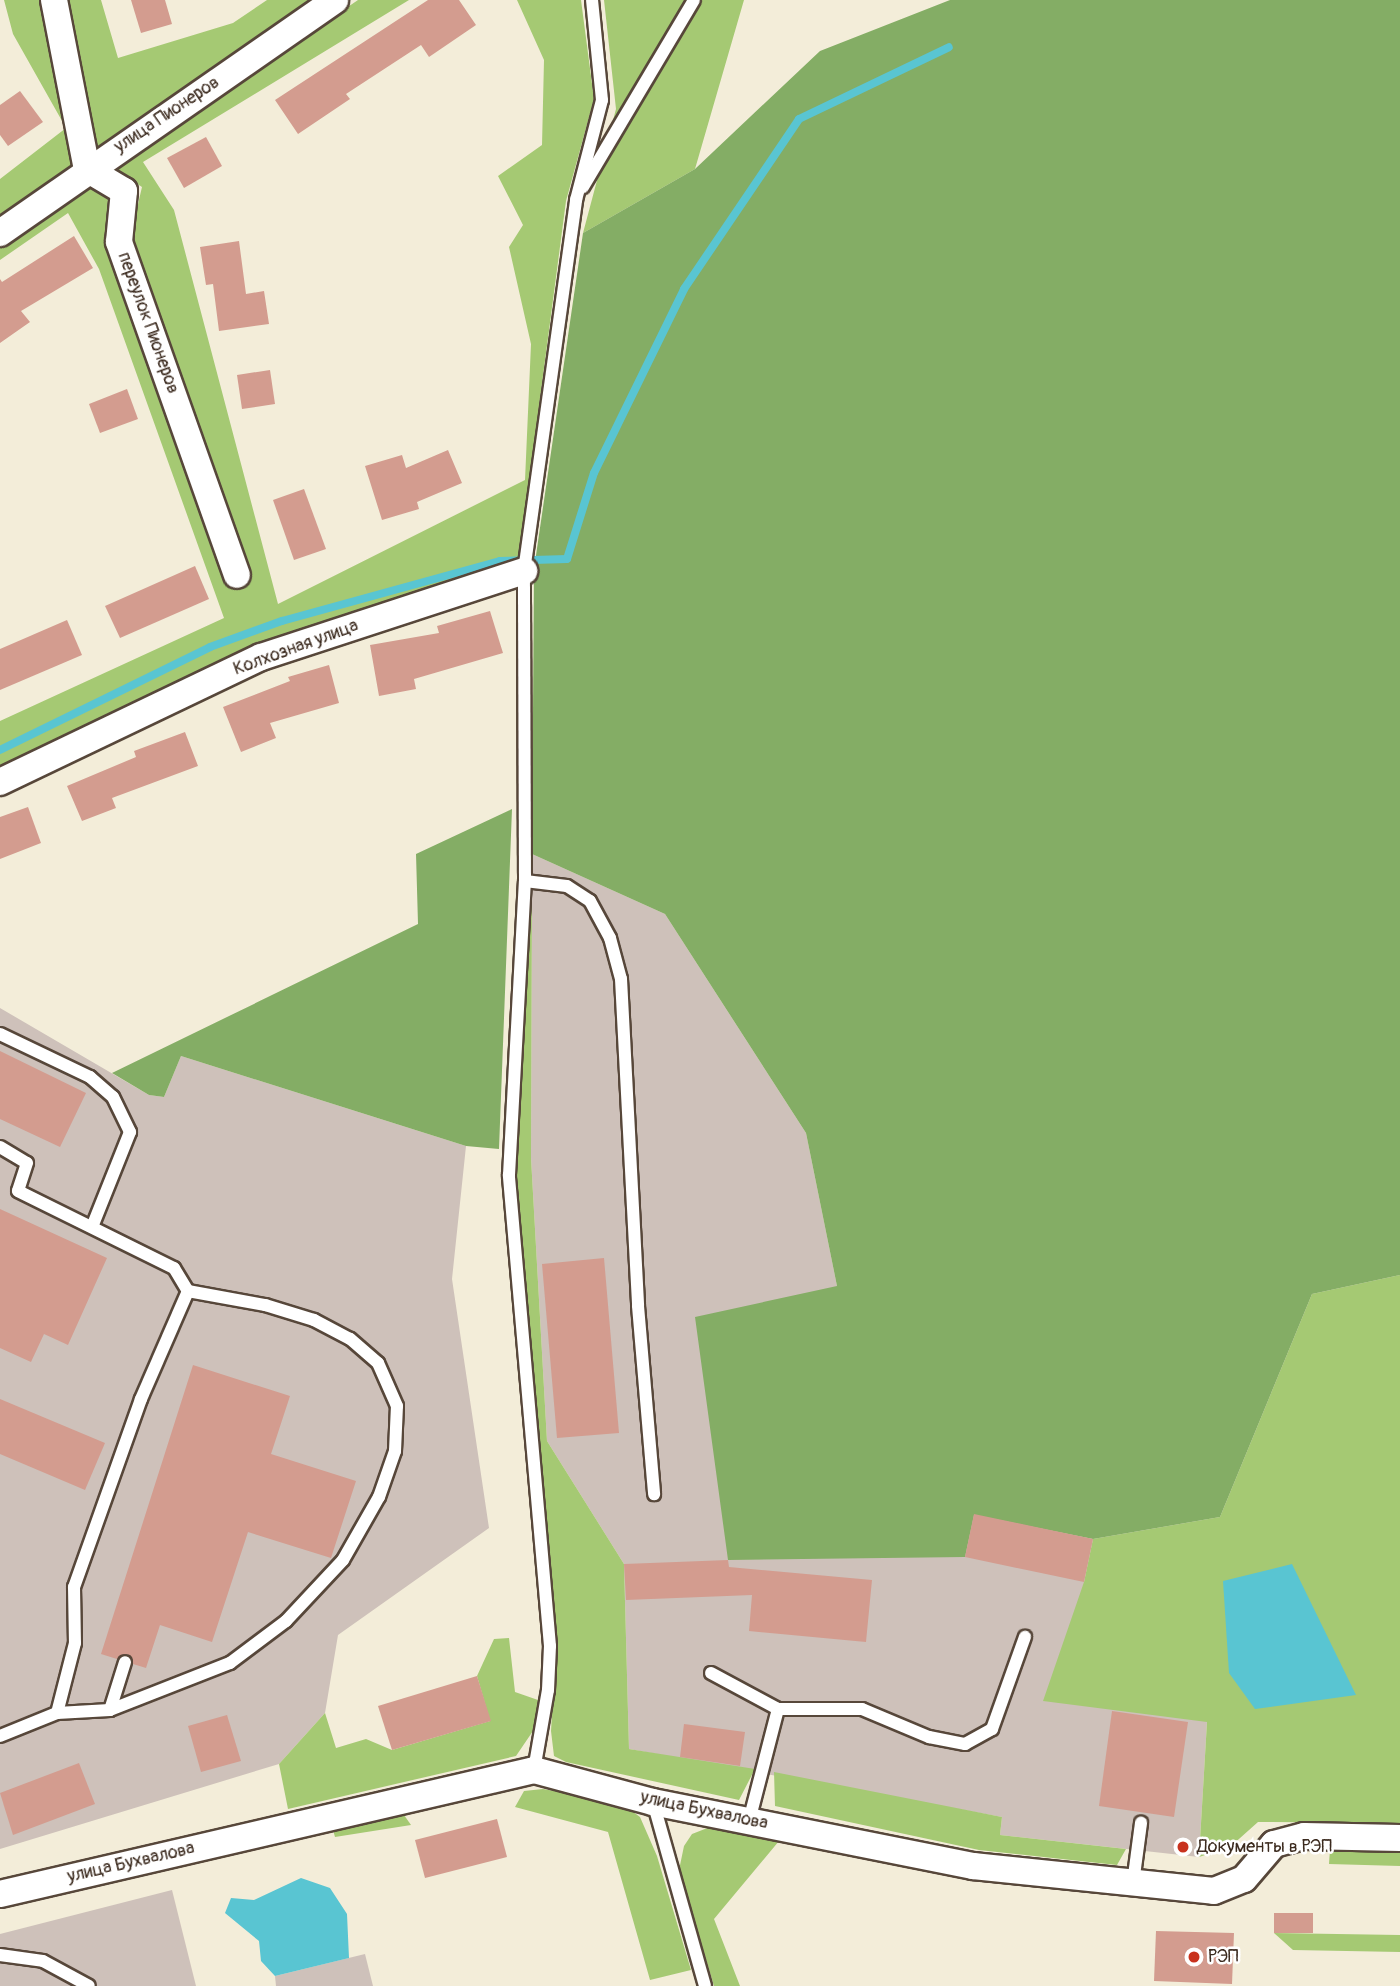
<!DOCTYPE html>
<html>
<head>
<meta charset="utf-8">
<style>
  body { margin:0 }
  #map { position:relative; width:1400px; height:1986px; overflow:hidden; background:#f3edd9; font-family:Pangolin,sans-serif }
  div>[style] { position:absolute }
  .industrial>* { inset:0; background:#cec1ba }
  .green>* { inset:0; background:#a5c973 }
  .forest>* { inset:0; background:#84ad65 }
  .water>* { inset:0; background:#59c5d2 }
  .stream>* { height:8px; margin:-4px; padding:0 4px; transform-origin:4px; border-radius:4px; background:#59c5d2 }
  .building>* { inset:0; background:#d39c8f }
  .roads { filter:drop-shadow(2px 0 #57473a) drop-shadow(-2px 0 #57473a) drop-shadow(0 2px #57473a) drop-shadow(0 -2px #57473a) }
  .service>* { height:12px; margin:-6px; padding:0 6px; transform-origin:6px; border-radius:6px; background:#fff }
  .minor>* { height:26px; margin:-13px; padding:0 13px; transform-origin:13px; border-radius:13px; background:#fff }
  .dots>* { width:19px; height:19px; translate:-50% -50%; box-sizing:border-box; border:4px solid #fff; border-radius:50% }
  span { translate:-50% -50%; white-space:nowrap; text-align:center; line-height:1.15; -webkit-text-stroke:5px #fff; paint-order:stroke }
  .street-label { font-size:18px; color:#3b2a1e }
  .poi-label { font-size:18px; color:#3b2a1e }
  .left { translate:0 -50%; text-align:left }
</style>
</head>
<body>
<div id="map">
  <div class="industrial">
    <i style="clip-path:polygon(532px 854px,665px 914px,806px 1133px,837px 1286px,974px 1514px,1093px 1539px,1084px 1582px,1207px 1722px,1199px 1857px,1000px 1835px,1002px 1817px,629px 1749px,624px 1564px,547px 1441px,531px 1158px)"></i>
    <i style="clip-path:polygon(0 1008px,149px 1095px,164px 1097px,181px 1056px,466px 1146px,452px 1279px,489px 1528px,338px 1635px,325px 1713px,279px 1764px,0 1849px)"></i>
    <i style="clip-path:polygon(172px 1890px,196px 1986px,0 1986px,0 1934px)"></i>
    <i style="clip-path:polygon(365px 1954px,373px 1986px,276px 1986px,275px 1976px)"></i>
  </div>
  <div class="green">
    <i style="clip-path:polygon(4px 0,46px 0,79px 163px,0 221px,0 179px,66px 128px,13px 34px)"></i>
    <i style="clip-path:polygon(63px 0,101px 0,118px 58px,233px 23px,267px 0,320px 0,93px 155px)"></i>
    <i style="clip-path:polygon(358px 0,409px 0,143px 162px,174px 210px,278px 604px,525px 480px,531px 344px,509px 247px,523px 225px,498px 176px,542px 145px,544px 60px,517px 0,581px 0,594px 99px,566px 201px,518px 566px,241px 651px,0 772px,0 721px,224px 618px,99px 269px,68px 213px,0 260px,0 245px,87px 182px,108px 196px,107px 242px,130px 238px,142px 187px,113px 168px)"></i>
    <i style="clip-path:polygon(604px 0,744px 0,695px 169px,583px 233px,616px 109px)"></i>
    <i style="clip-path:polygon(532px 890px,531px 1158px,547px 1441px,624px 1564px,629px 1749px,755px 1769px,739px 1800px,566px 1762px,554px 1756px,551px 1731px,556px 1644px,516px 1176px)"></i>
    <i style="clip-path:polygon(1400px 1275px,1400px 1823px,1258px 1822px,1230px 1847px,1199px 1857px,1207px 1722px,1043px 1701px,1084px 1582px,1093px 1539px,1220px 1517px,1312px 1294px)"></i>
    <i style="clip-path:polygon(509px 1638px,515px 1692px,538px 1700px,535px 1728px,516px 1756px,288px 1809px,279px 1764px,325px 1713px,336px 1748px,366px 1739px,392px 1750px,490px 1721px,477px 1676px,494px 1639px)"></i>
    <i style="clip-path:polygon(774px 1772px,1002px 1817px,1000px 1835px,1126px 1849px,1117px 1865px,979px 1850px,775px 1806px)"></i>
    <i style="clip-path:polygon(543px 1789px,621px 1803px,640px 1817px,657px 1856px,691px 1970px,650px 1980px,608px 1832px,515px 1807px,524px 1791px)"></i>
    <i style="clip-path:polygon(404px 1815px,411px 1825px,335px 1837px,333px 1830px)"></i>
    <i style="clip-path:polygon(710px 1827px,779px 1841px,714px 1919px,740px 1986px,714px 1986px,679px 1870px,684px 1846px,692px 1834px)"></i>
    <i style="clip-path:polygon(1330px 1849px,1400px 1851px,1400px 1866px,1329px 1864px)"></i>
    <i style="clip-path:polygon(1274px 1933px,1400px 1935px,1400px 1952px,1293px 1950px)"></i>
  </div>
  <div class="forest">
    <i style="clip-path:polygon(950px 0,1400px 0,1400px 1275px,1312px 1294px,1220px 1517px,1093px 1539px,974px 1515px,965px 1557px,728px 1560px,695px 1317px,837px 1286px,806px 1133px,665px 914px,532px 854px,534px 569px,583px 233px,695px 169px,820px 51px)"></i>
    <i style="clip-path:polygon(512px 809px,499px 1149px,466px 1146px,181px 1056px,164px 1097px,149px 1095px,112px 1073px,418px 924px,416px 854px)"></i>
  </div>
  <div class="water">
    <i style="clip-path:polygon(1292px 1564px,1356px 1695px,1255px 1709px,1229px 1673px,1223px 1581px)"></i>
    <i style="clip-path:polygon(301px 1878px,330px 1888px,347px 1914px,349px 1958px,275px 1976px,261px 1961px,259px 1941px,225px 1913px,231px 1898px,254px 1900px)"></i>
  </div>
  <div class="stream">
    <i style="left:0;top:750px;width:234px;rotate:-26.1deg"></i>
    <i style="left:210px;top:647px;width:77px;rotate:-19.9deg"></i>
    <i style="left:282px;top:621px;width:226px;rotate:-15.4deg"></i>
    <i style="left:500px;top:561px;width:67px;rotate:-1.7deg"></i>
    <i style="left:567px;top:559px;width:90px;rotate:-72.6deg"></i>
    <i style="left:594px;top:473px;width:205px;rotate:-63.9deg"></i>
    <i style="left:684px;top:289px;width:205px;rotate:-55.9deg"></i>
    <i style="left:799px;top:119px;width:166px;rotate:-25.6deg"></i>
  </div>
  <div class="building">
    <i style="clip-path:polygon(131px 0,165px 0,172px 24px,141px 33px)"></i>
    <i style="clip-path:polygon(428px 0,459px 0,476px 25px,429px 57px,421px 45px,346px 94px,350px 99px,298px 134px,275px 100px)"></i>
    <i style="clip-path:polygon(20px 91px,43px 122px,8px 146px,0 135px,0 105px)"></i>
    <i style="clip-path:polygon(206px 137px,222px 166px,184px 188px,167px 158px)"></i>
    <i style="clip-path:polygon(74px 236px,93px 268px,21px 311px,30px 322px,0 343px,0 279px,2px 282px)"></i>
    <i style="clip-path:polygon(239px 241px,246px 294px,264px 291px,269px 324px,219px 331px,213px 284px,206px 285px,200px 247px)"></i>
    <i style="clip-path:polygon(270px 370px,275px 404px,242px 409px,237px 375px)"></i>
    <i style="clip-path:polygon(127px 389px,138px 419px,100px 433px,89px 404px)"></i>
    <i style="clip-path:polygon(448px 450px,462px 483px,417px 502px,419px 509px,382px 520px,365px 466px,402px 455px,406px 468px)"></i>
    <i style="clip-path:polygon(304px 489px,326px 549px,294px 560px,273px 500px)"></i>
    <i style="clip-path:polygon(195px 566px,209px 599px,120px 638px,105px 606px)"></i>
    <i style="clip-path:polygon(490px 611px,503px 653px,414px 679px,416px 689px,379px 696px,370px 645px,439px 633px,437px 626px)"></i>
    <i style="clip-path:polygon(67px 620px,82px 655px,0 690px,0 649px)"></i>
    <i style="clip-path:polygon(329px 665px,339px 703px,270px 723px,276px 738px,241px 752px,223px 707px,290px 681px,288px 677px)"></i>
    <i style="clip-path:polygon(185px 732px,198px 766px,112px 798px,116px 808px,82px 821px,67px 786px,136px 757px,134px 751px)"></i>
    <i style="clip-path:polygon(28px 807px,41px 843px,0 859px,0 817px)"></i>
    <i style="clip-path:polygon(0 1051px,86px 1093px,60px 1147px,0 1119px)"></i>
    <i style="clip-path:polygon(0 1209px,107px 1258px,68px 1345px,44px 1334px,31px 1362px,0 1348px)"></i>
    <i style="clip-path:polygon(604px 1258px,619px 1433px,557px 1438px,542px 1264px)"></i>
    <i style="clip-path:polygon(193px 1365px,290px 1396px,271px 1454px,356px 1481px,331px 1558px,248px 1532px,212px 1642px,160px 1625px,146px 1668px,133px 1664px,127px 1654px,117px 1659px,101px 1654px)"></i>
    <i style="clip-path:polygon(0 1399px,105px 1443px,85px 1490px,0 1454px)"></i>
    <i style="clip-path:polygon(974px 1514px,1093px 1539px,1084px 1582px,965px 1557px)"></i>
    <i style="clip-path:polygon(728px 1560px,729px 1567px,872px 1580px,866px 1642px,749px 1631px,752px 1595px,626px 1600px,624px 1564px)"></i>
    <i style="clip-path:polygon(477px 1676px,491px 1721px,392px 1750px,378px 1706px)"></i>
    <i style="clip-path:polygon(1112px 1711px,1188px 1722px,1174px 1817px,1099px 1806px)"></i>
    <i style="clip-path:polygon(227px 1715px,241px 1761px,201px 1772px,188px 1726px)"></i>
    <i style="clip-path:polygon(684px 1724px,745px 1732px,740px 1766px,680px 1757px)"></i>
    <i style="clip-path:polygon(79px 1763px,95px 1804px,13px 1835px,0 1793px)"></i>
    <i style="clip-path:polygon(497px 1819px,507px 1857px,425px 1878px,415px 1840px)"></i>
    <i style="clip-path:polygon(1274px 1913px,1313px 1913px,1313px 1933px,1274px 1933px)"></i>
    <i style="clip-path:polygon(1156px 1931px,1234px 1933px,1232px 1984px,1154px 1981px)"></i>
  </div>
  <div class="roads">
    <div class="service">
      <i style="left:583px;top:187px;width:217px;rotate:-59.3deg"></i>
      <i style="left:525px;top:881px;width:42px;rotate:6.8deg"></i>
      <i style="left:567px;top:886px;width:27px;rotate:33deg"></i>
      <i style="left:590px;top:901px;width:42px;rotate:61.6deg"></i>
      <i style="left:610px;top:938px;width:42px;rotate:75deg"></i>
      <i style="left:621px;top:979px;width:327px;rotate:87deg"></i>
      <i style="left:638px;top:1306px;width:189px;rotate:85.1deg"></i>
      <i style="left:0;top:1034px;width:100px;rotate:25.5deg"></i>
      <i style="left:90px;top:1077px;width:30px;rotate:41deg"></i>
      <i style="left:113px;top:1097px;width:39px;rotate:64deg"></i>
      <i style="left:130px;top:1132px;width:102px;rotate:111.8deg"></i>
      <i style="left:0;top:1147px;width:31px;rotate:31deg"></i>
      <i style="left:27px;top:1163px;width:29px;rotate:108deg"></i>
      <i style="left:18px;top:1191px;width:174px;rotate:26.3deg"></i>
      <i style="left:174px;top:1268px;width:27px;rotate:59deg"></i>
      <i style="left:188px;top:1291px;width:118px;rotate:113.5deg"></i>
      <i style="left:141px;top:1399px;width:200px;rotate:109.6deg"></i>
      <i style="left:74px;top:1587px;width:56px;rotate:89deg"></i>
      <i style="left:75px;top:1643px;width:72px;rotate:104.4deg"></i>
      <i style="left:711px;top:1673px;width:76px;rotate:28.2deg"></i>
      <i style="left:110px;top:1710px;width:129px;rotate:-21.4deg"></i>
      <i style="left:230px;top:1663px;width:70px;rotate:-36.9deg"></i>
      <i style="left:286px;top:1621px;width:83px;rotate:-46.9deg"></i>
      <i style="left:343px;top:1560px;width:73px;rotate:-60.3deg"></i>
      <i style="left:379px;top:1497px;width:49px;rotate:-70.8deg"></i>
      <i style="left:395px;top:1451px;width:45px;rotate:-87.5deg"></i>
      <i style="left:397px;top:1406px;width:47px;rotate:-113.8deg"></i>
      <i style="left:378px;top:1363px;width:37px;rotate:-139deg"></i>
      <i style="left:350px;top:1339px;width:41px;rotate:-152.2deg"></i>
      <i style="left:314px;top:1320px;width:51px;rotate:-163deg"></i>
      <i style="left:265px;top:1305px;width:78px;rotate:-169.7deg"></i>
      <i style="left:0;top:1736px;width:61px;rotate:-22deg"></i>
      <i style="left:57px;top:1713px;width:53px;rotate:-3.2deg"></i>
      <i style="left:110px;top:1710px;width:50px;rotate:-72.6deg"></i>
      <i style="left:534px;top:1770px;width:81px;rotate:-80.1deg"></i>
      <i style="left:548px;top:1690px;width:44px;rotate:-87.4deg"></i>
      <i style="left:550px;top:1646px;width:473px;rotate:-95deg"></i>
      <i style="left:509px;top:1175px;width:294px;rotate:-86.9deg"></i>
      <i style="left:525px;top:881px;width:310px;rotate:-90.2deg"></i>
      <i style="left:524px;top:571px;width:375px;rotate:-82deg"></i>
      <i style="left:576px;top:200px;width:103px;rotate:-75.4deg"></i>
      <i style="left:602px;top:100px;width:100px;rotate:-95.7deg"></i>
      <i style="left:653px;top:1802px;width:191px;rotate:74.2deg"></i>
      <i style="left:749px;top:1821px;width:116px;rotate:-75.5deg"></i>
      <i style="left:778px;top:1709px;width:84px"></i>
      <i style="left:862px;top:1709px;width:73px;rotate:22.7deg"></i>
      <i style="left:929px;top:1737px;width:37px;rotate:11deg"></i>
      <i style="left:965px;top:1744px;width:31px;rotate:-29deg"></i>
      <i style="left:992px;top:1729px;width:98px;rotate:-70.3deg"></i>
      <i style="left:1133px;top:1883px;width:61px;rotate:-82.4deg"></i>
      <i style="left:0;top:1955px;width:43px;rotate:7.9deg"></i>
      <i style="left:43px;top:1961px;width:52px;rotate:28.5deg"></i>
    </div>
    <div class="minor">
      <i style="left:54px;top:0;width:172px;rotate:79deg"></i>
      <i style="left:87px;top:169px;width:43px;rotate:30.7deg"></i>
      <i style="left:124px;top:191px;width:51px;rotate:95.6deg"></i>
      <i style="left:119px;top:242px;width:353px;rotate:70.5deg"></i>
      <i style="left:0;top:233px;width:408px;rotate:-34.8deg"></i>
      <i style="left:0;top:782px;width:289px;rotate:-25.6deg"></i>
      <i style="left:261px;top:657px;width:277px;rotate:-18.1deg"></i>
      <i style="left:0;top:1894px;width:548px;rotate:-13.07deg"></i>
      <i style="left:534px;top:1770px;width:123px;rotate:15.1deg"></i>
      <i style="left:653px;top:1802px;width:326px;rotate:11.3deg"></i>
      <i style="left:973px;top:1866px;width:242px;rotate:5.9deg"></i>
      <i style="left:1214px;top:1891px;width:32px;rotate:-22deg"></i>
      <i style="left:1244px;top:1879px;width:46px;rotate:-49.4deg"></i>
      <i style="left:1274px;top:1844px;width:31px;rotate:-15deg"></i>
      <i style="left:1304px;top:1836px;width:96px;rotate:1.2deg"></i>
    </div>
  </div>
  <div class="dots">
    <i style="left:1183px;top:1847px;background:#c8321e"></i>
    <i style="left:1194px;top:1957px;background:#c8321e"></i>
  </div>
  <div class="street-label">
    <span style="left:167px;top:115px;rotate:-34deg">улица Пионеров</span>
    <span style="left:148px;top:323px;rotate:70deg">переулок Пионеров</span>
    <span style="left:296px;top:648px;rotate:-20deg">Колхозная улица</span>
    <span style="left:704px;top:1811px;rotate:12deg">улица Бухвалова</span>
    <span style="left:131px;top:1863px;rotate:-13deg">улица Бухвалова</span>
  </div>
  <div class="poi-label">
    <span class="left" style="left:1197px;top:1847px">Документы в РЭП</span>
    <span class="left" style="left:1208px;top:1957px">РЭП</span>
  </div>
</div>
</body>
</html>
